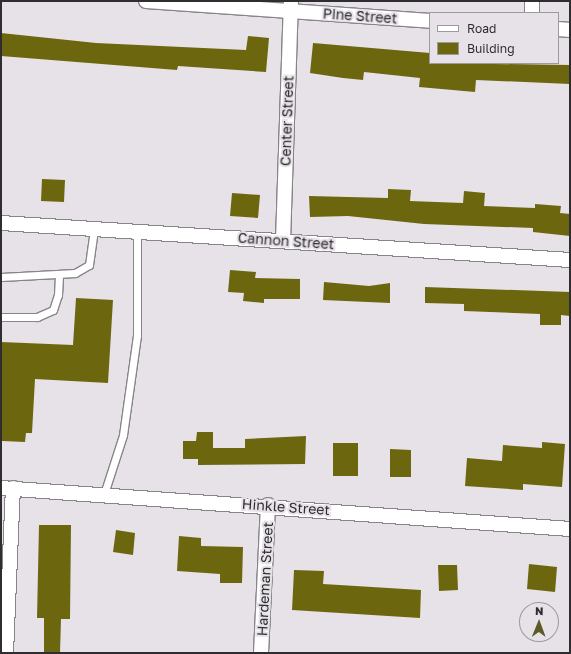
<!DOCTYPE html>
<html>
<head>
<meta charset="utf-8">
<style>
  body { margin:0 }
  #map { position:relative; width:571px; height:654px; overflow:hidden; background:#e6e2e8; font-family:"Golos Text",sans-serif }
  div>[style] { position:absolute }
  .building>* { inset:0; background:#6c670e }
  .roads { filter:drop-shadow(1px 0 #888489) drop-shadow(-1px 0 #888489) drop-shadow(0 1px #888489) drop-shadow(0 -1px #888489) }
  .lane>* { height:7px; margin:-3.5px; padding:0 3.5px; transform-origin:3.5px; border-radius:3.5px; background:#fff }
  .street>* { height:14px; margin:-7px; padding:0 7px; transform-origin:7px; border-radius:7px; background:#fff }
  span { translate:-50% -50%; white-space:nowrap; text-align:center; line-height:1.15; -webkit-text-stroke:4px #e6e2e8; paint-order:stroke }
  .street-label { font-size:14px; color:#2f2d30 }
  .frame { position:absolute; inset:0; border:2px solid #2f2d30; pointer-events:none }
  .legend { position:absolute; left:429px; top:12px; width:130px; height:52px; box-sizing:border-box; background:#e6e2e8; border:1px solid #9d9a9e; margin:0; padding:5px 7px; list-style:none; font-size:12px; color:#2f2d30 }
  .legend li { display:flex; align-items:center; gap:8px; height:20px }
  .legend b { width:20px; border:1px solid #9d9a9e }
  .north { position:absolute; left:519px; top:602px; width:40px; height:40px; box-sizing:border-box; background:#e6e2e8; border:1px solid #9d9a9e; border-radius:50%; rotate:1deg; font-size:11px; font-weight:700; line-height:16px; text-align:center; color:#2f2d30 }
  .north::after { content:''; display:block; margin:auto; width:14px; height:18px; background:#5d5a27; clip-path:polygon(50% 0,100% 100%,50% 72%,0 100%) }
</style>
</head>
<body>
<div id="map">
  <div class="building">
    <i style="clip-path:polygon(1px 33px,96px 43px,246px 50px,248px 36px,269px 38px,266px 72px,178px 66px,177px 70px,1px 56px)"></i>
    <i style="clip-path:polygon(313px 43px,430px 53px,430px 63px,570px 65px,570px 84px,476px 80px,475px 92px,419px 87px,420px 78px,364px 72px,363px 80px,343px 78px,310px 73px)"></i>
    <i style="clip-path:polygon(42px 179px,65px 180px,64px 202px,41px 201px)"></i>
    <i style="clip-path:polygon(388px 189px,411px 190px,410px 201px,463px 203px,464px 191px,485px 193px,484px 206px,535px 208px,535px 204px,561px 206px,560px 213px,570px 214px,570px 236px,533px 232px,533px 228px,424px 224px,348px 216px,310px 217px,309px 196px,388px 198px)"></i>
    <i style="clip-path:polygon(232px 193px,260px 195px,258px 218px,230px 216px)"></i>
    <i style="clip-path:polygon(230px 270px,256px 272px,255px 278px,300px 279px,300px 299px,264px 299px,264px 303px,243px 301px,244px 293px,228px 292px)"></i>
    <i style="clip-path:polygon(324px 282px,369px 286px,390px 283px,390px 303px,323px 300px)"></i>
    <i style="clip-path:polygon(425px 287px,570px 292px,570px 316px,561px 315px,561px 325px,540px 325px,540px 314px,464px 311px,464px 304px,425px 303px)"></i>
    <i style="clip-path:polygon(76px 298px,113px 300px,108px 383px,35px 379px,32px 433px,26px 433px,25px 442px,2px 441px,1px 342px,73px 345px)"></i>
    <i style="clip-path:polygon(197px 432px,213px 432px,213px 448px,245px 448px,245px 439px,306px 436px,305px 464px,198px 465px,198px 459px,183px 459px,183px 441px,196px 441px)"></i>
    <i style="clip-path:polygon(542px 442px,565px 444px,562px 487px,523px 484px,523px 490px,465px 486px,467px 458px,502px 461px,503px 445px,542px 448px)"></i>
    <i style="clip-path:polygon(333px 443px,358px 443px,358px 476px,333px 476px)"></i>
    <i style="clip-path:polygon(390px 449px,411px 450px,411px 477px,390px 477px)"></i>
    <i style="clip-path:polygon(39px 525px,71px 525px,70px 619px,61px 619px,60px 653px,44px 653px,44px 618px,37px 618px)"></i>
    <i style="clip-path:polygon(116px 530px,135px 533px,133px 555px,113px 552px)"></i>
    <i style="clip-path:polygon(179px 536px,201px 538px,201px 546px,243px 547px,242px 583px,220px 583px,220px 574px,177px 571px)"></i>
    <i style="clip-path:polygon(529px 564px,557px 567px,555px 592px,527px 589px)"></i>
    <i style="clip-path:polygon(438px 565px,457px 565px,458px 590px,439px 591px)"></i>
    <i style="clip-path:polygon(294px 570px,324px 571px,323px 584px,421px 590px,420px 618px,292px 610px)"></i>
  </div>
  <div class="roads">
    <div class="lane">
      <i style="left:1px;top:277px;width:74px;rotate:-3.1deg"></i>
      <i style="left:75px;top:273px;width:16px;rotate:-30deg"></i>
      <i style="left:89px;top:265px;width:36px;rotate:-82deg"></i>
      <i style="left:1px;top:317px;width:36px"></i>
      <i style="left:37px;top:317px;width:17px;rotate:-24deg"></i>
      <i style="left:53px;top:310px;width:16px;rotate:-72deg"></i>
      <i style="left:58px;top:295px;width:19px;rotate:-87deg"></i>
      <i style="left:104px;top:494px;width:62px;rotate:-72.1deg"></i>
      <i style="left:123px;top:435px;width:101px;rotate:-82deg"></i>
      <i style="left:137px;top:335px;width:103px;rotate:-90deg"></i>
    </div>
    <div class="street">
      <i style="left:146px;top:1px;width:285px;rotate:4deg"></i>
      <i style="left:532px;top:1px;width:12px;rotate:90deg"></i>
      <i style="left:558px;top:29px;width:12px;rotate:5deg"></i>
      <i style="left:1px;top:223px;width:570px;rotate:3.72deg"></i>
      <i style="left:283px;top:241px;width:240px;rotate:-88.1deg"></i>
      <i style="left:1px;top:488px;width:570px;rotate:4.12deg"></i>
      <i style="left:6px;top:653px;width:165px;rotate:-87.6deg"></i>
      <i style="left:261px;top:653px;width:148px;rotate:-87.3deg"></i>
    </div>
  </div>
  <div class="street-label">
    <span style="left:360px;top:16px;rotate:4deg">Pine Street</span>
    <span style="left:287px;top:121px;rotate:-88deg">Center Street</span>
    <span style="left:286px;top:241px;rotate:4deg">Cannon Street</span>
    <span style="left:286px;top:507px;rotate:4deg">Hinkle Street</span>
    <span style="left:265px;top:579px;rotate:-87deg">Hardeman Street</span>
  </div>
  <div class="frame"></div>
  <ul class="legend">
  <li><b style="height:5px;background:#fff"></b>Road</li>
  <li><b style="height:11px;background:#6c670e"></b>Building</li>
  </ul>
  <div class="north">N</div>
</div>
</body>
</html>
